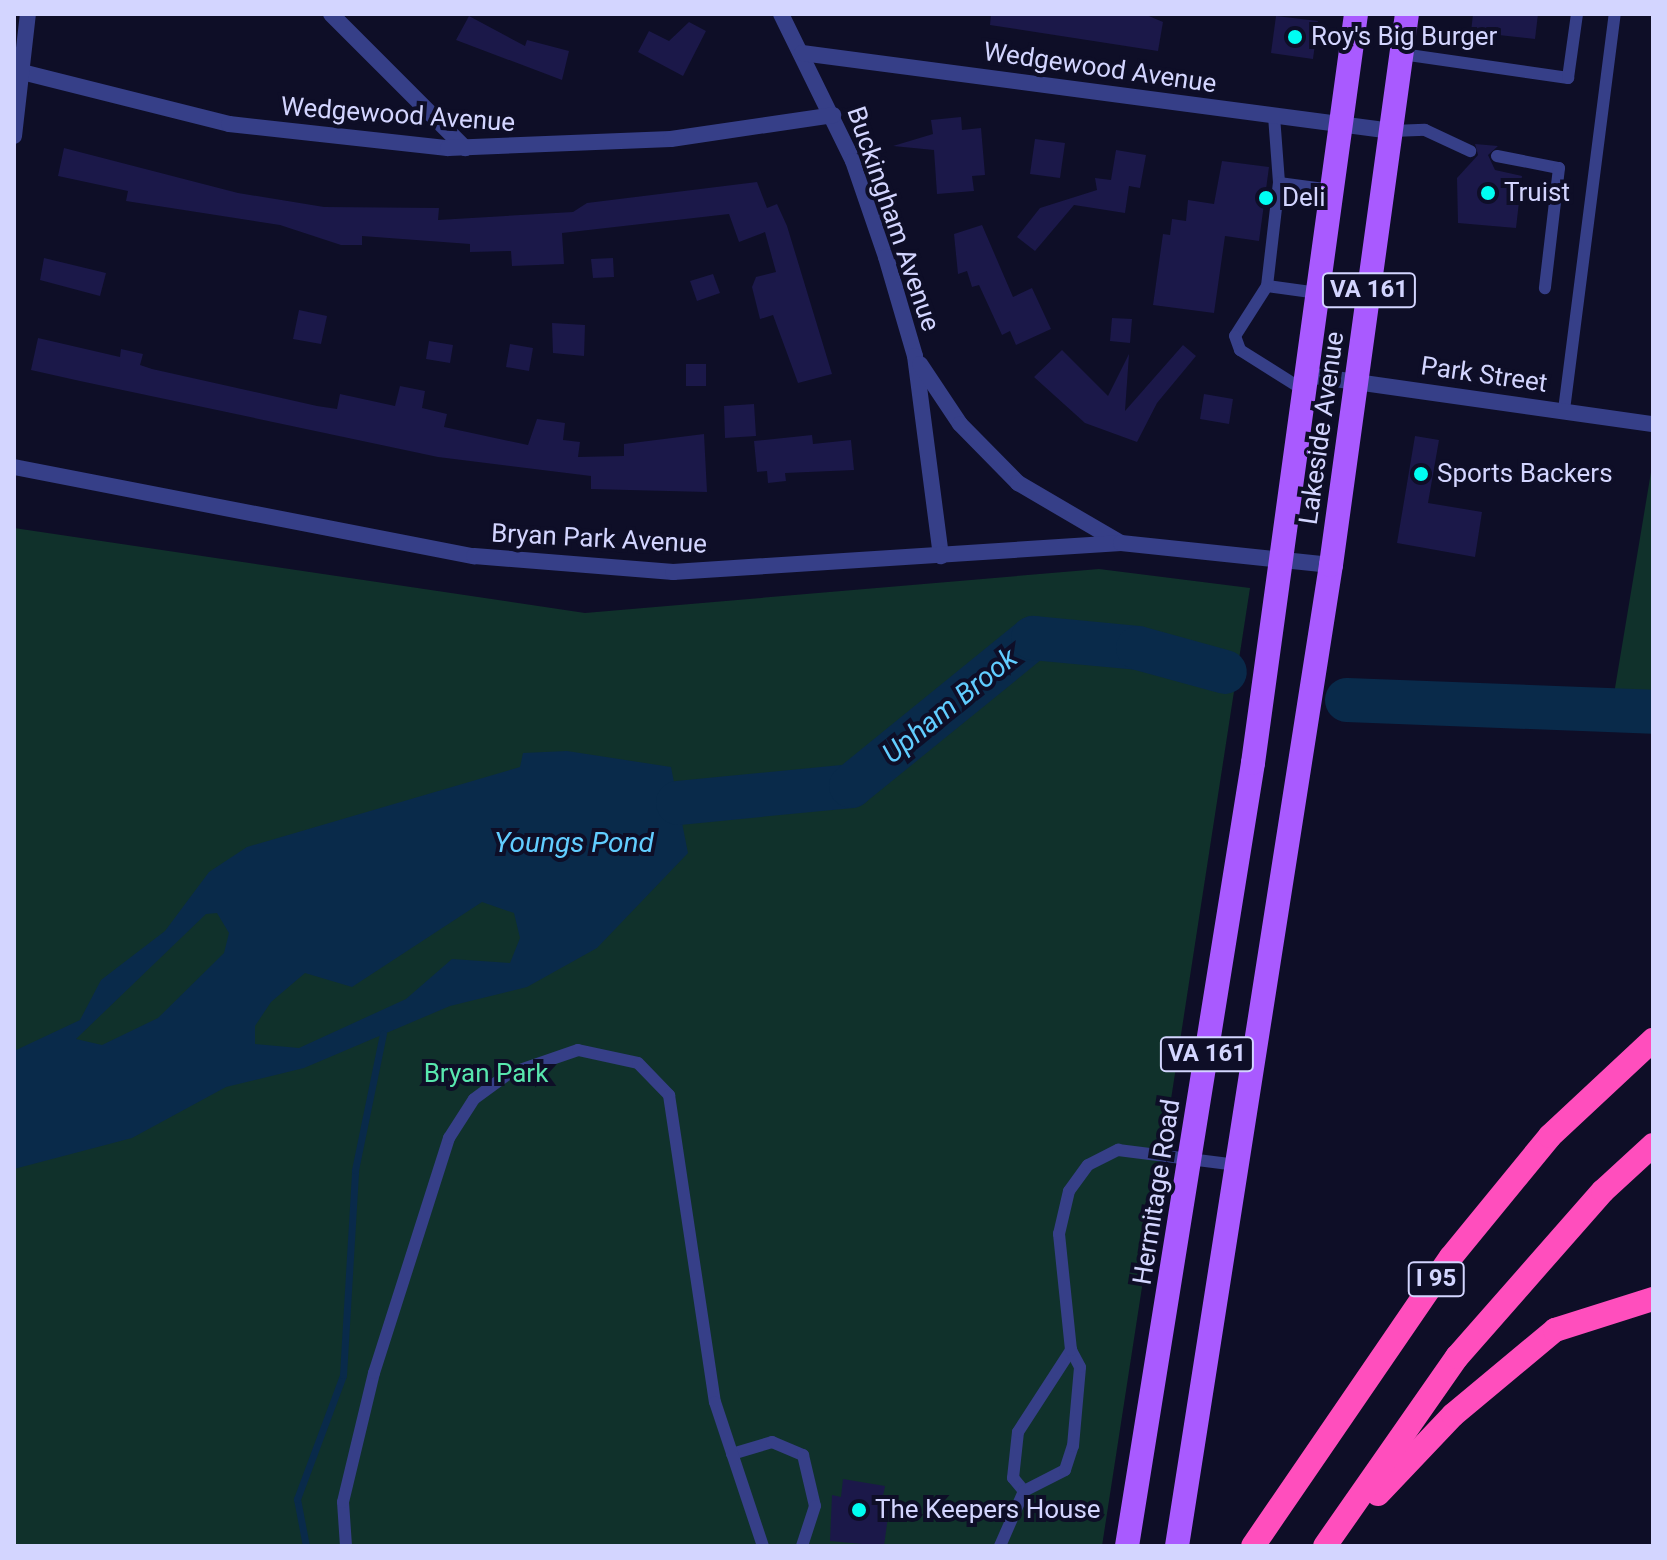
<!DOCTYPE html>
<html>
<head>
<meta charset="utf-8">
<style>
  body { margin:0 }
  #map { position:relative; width:1667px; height:1560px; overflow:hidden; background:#0e0e27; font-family:Roboto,sans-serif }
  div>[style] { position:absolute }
  .green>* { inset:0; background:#10312b }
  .water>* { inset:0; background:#092a4a }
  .stream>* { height:7px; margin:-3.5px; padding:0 3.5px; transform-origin:3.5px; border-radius:3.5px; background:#092a4a }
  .river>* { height:44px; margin:-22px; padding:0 22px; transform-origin:22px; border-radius:22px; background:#092a4a }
  .building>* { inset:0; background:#1b1849 }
  .lane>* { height:12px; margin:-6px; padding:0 6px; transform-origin:6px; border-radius:6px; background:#363f88 }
  .street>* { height:16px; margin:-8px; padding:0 8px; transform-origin:8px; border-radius:8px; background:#363f88 }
  .primary>* { height:24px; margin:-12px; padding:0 12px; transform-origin:12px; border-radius:12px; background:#a95aff }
  .highway>* { height:24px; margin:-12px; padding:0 12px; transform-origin:12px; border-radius:12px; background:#ff4ebd }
  .dots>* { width:22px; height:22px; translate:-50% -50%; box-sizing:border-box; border:4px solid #0e0e27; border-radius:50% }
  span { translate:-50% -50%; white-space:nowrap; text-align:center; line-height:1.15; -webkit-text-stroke:8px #0e0e27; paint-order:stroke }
  .shield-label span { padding:2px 6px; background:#0e0e27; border:2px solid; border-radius:6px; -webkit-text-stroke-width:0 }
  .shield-label { font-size:24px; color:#d3d5ff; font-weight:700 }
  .poi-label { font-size:26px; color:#d3d5ff }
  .left { translate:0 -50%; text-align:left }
  .street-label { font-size:26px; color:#d3d5ff }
  .park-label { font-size:26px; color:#58e7ae }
  .water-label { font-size:28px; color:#61cdff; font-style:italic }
  .frame { position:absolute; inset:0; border:16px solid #d3d5ff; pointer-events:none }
</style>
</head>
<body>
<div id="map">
  <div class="green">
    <i style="clip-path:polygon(1653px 460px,1653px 693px,1614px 694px)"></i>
    <i style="clip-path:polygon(14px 528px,585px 613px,1099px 569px,1250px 588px,1102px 1546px,14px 1546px)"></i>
  </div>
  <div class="water">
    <i style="clip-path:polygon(evenodd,567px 751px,671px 767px,688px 853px,597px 948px,527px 987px,450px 1006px,304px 1068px,226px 1087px,132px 1138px,14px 1169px,14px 1051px,80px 1020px,101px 980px,165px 931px,209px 872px,247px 847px,520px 767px,523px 753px,567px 751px,482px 902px,514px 913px,520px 938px,510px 963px,452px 959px,406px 999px,299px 1048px,255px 1044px,255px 1026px,271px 1002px,305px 973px,352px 987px,482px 902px,567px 751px,217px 913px,229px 933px,224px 953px,158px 1018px,102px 1045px,76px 1039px,206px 914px,217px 913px)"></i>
  </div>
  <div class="stream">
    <i style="left:306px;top:1546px;width:48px;rotate:-100.8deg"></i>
    <i style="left:297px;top:1499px;width:132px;rotate:-69.6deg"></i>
    <i style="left:343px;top:1375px;width:205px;rotate:-86.6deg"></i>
    <i style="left:355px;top:1170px;width:139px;rotate:-78.4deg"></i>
  </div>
  <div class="river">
    <i style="left:1347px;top:700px;width:306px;rotate:2.2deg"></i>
    <i style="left:678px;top:803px;width:174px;rotate:-5.6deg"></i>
    <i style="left:851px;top:786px;width:235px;rotate:-39.1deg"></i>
    <i style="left:1033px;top:638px;width:105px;rotate:5.4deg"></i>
    <i style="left:1138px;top:648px;width:90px;rotate:15.4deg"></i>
  </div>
  <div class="building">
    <i style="clip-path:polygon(991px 14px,1144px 14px,1163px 22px,1158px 51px,990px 25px)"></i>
    <i style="clip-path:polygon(1473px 14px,1538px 14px,1535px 39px,1471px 32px)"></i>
    <i style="clip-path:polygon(469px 16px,525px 46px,527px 40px,569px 51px,562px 80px,456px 40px)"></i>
    <i style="clip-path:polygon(1276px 16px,1318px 21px,1313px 59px,1271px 53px)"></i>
    <i style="clip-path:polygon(689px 22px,706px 31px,683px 76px,638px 52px,649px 31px,669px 41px)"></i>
    <i style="clip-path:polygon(961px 117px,962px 130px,981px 128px,985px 175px,972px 176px,974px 191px,937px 194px,934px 150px,893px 146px,933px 134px,931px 120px)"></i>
    <i style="clip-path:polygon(1035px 139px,1065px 143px,1060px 178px,1030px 174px)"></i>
    <i style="clip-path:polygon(1475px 144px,1498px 146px,1488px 155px,1495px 170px,1522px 176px,1516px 228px,1458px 223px,1457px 178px,1478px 155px)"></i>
    <i style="clip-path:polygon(64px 148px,238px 193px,324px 207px,439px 208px,438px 220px,573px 212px,587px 203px,757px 182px,767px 208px,777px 204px,787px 226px,832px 374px,798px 383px,773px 315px,760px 319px,752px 287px,756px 277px,776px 272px,765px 232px,739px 242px,729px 214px,562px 233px,564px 264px,512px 266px,511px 251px,470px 252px,470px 244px,362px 236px,362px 245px,341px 245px,280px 225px,126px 201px,128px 191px,58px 176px)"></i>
    <i style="clip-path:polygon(1116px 150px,1146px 155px,1140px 188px,1129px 186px,1125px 213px,1074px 205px,1035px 251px,1017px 237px,1040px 208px,1097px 190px,1095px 178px,1111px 180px)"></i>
    <i style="clip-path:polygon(1222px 161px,1269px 167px,1259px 241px,1225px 236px,1214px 313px,1153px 305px,1163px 234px,1170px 235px,1172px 219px,1186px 221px,1188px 200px,1214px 204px)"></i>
    <i style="clip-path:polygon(982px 225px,1013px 297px,1032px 288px,1051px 329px,1016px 345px,1010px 331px,1002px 335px,979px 285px,972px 287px,967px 271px,958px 274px,954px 234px)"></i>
    <i style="clip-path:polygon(44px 258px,106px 273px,100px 296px,40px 280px)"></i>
    <i style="clip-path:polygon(613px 258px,614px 277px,593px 278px,591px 259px)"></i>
    <i style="clip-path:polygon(713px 274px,720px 293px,697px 301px,690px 281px)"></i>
    <i style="clip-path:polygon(299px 310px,327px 316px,321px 344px,293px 339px)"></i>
    <i style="clip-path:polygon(1112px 318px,1132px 319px,1130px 343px,1110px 341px)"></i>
    <i style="clip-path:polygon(552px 323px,585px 325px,584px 356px,553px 353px)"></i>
    <i style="clip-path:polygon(38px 338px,120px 357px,121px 349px,143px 354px,140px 365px,152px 369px,317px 406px,337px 409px,340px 394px,395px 406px,400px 386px,425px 391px,422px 408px,447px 414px,444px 427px,528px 445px,537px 419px,565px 423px,563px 440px,580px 442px,578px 457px,624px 456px,624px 444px,704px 434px,707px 492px,591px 489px,591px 476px,438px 457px,80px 381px,31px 370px)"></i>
    <i style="clip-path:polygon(429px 341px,453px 345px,450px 363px,426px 359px)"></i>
    <i style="clip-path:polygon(510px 344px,533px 348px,529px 371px,506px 367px)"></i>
    <i style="clip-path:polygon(1183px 345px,1196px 356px,1157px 403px,1137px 442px,1085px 423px,1034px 377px,1062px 350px,1108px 396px,1129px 354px,1125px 411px)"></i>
    <i style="clip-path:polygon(686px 364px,706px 364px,706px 386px,686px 386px)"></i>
    <i style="clip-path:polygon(1204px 394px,1233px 399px,1229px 424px,1200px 419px)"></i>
    <i style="clip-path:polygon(754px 404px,756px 436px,725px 438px,724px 406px)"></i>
    <i style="clip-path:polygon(812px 435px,813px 444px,851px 440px,854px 470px,785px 473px,786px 481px,768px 483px,767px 471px,757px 472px,754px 441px)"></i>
    <i style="clip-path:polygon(1415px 436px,1439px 440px,1428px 503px,1482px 512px,1475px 557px,1397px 543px)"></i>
    <i style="clip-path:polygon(843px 1479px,885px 1486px,882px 1501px,890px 1502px,884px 1546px,830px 1541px,832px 1495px,841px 1497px)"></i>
  </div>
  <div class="lane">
    <i style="left:1402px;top:54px;width:168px;rotate:8.2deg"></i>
    <i style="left:1568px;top:78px;width:65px;rotate:-82deg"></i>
    <i style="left:1274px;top:116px;width:67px;rotate:85.7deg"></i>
    <i style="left:1392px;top:131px;width:33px;rotate:-2deg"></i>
    <i style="left:1425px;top:130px;width:50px;rotate:25deg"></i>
    <i style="left:1497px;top:156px;width:63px;rotate:11deg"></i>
    <i style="left:1559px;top:168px;width:121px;rotate:96.7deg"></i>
    <i style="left:1267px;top:286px;width:59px;rotate:122.6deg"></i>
    <i style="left:1235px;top:336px;width:15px;rotate:70deg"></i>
    <i style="left:1240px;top:350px;width:77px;rotate:32.2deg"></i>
    <i style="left:1318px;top:293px;width:51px;rotate:-172.2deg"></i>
    <i style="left:1267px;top:286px;width:104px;rotate:-83.4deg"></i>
    <i style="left:1279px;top:183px;width:53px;rotate:7.5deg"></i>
    <i style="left:1564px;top:410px;width:399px;rotate:-82.7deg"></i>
    <i style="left:732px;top:1454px;width:42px;rotate:-16.7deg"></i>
    <i style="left:772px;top:1442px;width:34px;rotate:23deg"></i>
    <i style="left:803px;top:1455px;width:52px;rotate:76.8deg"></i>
    <i style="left:815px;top:1506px;width:42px;rotate:108deg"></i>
    <i style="left:1024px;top:1491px;width:17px;rotate:-130deg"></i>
    <i style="left:1013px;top:1478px;width:46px;rotate:-83.8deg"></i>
    <i style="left:1018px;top:1432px;width:98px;rotate:-57.1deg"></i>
    <i style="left:346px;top:1546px;width:44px;rotate:-93.9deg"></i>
    <i style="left:343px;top:1502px;width:133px;rotate:-76.5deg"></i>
    <i style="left:374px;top:1373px;width:247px;rotate:-72.3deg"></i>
    <i style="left:449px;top:1138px;width:46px;rotate:-57.3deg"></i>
    <i style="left:474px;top:1099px;width:42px;rotate:-36.3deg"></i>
    <i style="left:508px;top:1074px;width:74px;rotate:-18.9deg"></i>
    <i style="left:578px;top:1050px;width:61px;rotate:12.2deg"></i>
    <i style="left:638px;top:1063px;width:45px;rotate:45.9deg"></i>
    <i style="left:669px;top:1095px;width:310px;rotate:81.5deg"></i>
    <i style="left:715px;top:1402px;width:152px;rotate:71.6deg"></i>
    <i style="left:1000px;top:1546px;width:60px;rotate:-66.4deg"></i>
    <i style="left:1024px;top:1491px;width:46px;rotate:-27.1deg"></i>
    <i style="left:1065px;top:1470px;width:25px;rotate:-72deg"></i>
    <i style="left:1073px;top:1446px;width:79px;rotate:-84.9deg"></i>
    <i style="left:1080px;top:1367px;width:19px;rotate:-118deg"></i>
    <i style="left:1071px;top:1350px;width:117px;rotate:-95.9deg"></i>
    <i style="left:1059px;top:1234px;width:44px;rotate:-76.9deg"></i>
    <i style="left:1069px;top:1191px;width:32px;rotate:-54deg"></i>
    <i style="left:1088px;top:1165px;width:34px;rotate:-27deg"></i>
    <i style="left:1118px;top:1150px;width:120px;rotate:7.2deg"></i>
  </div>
  <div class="street">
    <i style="left:331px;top:14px;width:190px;rotate:45deg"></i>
    <i style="left:781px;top:14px;width:164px;rotate:63.9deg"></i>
    <i style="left:853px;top:161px;width:102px;rotate:71deg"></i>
    <i style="left:886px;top:257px;width:103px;rotate:73.7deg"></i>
    <i style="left:915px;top:356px;width:202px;rotate:82.6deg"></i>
    <i style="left:802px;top:53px;width:595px;rotate:7.53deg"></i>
    <i style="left:14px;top:70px;width:222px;rotate:14.1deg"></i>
    <i style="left:229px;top:124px;width:220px;rotate:6.3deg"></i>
    <i style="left:448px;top:148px;width:223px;rotate:-2.3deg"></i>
    <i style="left:671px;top:139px;width:164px;rotate:-8.4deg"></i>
    <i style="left:14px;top:136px;width:123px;rotate:-83.5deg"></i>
    <i style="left:920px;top:364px;width:72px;rotate:56.3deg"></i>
    <i style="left:960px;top:424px;width:83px;rotate:45.5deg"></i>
    <i style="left:1018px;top:483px;width:117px;rotate:30.3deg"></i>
    <i style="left:1307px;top:375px;width:349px;rotate:8.1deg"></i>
    <i style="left:14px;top:467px;width:469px;rotate:11deg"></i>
    <i style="left:474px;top:556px;width:200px;rotate:4.6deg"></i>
    <i style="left:673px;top:572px;width:449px;rotate:-3.7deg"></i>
    <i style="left:1121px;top:543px;width:211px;rotate:6deg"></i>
  </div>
  <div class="primary">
    <i style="left:1127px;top:1546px;width:793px;rotate:-80.86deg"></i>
    <i style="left:1253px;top:763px;width:756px;rotate:-82.17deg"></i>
    <i style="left:1177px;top:1546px;width:993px;rotate:-81.08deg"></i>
    <i style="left:1331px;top:565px;width:556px;rotate:-82.15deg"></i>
  </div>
  <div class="highway">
    <i style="left:1378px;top:1494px;width:109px;rotate:-46.5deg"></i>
    <i style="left:1453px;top:1415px;width:133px;rotate:-39.8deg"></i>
    <i style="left:1555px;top:1330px;width:103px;rotate:-17.6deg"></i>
    <i style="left:1253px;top:1546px;width:350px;rotate:-55.6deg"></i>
    <i style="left:1451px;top:1257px;width:156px;rotate:-50.7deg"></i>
    <i style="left:1550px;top:1136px;width:141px;rotate:-43deg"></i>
    <i style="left:1325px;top:1546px;width:231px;rotate:-55.1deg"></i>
    <i style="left:1457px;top:1357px;width:221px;rotate:-48.7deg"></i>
    <i style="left:1603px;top:1191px;width:68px;rotate:-42.6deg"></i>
  </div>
  <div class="dots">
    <i style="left:1295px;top:37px;background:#00fef2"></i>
    <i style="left:1488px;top:193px;background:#00fef2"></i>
    <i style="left:1266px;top:198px;background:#00fef2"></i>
    <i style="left:1421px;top:474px;background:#00fef2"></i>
    <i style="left:859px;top:1510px;background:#00fef2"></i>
  </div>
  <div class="shield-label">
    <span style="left:1369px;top:290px">VA 161</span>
    <span style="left:1207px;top:1054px">VA 161</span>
    <span style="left:1436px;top:1279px">I 95</span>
  </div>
  <div class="poi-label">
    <span class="left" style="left:1311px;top:37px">Roy's Big Burger</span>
    <span class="left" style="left:1504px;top:193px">Truist</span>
    <span class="left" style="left:1282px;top:198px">Deli</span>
    <span class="left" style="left:1437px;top:474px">Sports Backers</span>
    <span class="left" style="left:875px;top:1510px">The Keepers House</span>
  </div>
  <div class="street-label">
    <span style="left:1100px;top:68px;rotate:8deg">Wedgewood Avenue</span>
    <span style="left:398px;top:115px;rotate:4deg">Wedgewood Avenue</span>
    <span style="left:893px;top:219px;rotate:71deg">Buckingham Avenue</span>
    <span style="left:1484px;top:375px;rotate:8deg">Park Street</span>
    <span style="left:1322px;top:428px;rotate:-82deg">Lakeside Avenue</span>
    <span style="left:599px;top:539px;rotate:3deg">Bryan Park Avenue</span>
    <span style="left:1157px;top:1192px;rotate:-81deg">Hermitage Road</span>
  </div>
  <div class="park-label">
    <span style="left:486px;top:1074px">Bryan Park</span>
  </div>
  <div class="water-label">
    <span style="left:950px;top:706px;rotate:-39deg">Upham Brook</span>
    <span style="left:574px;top:843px">Youngs Pond</span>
  </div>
  <div class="frame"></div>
</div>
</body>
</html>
